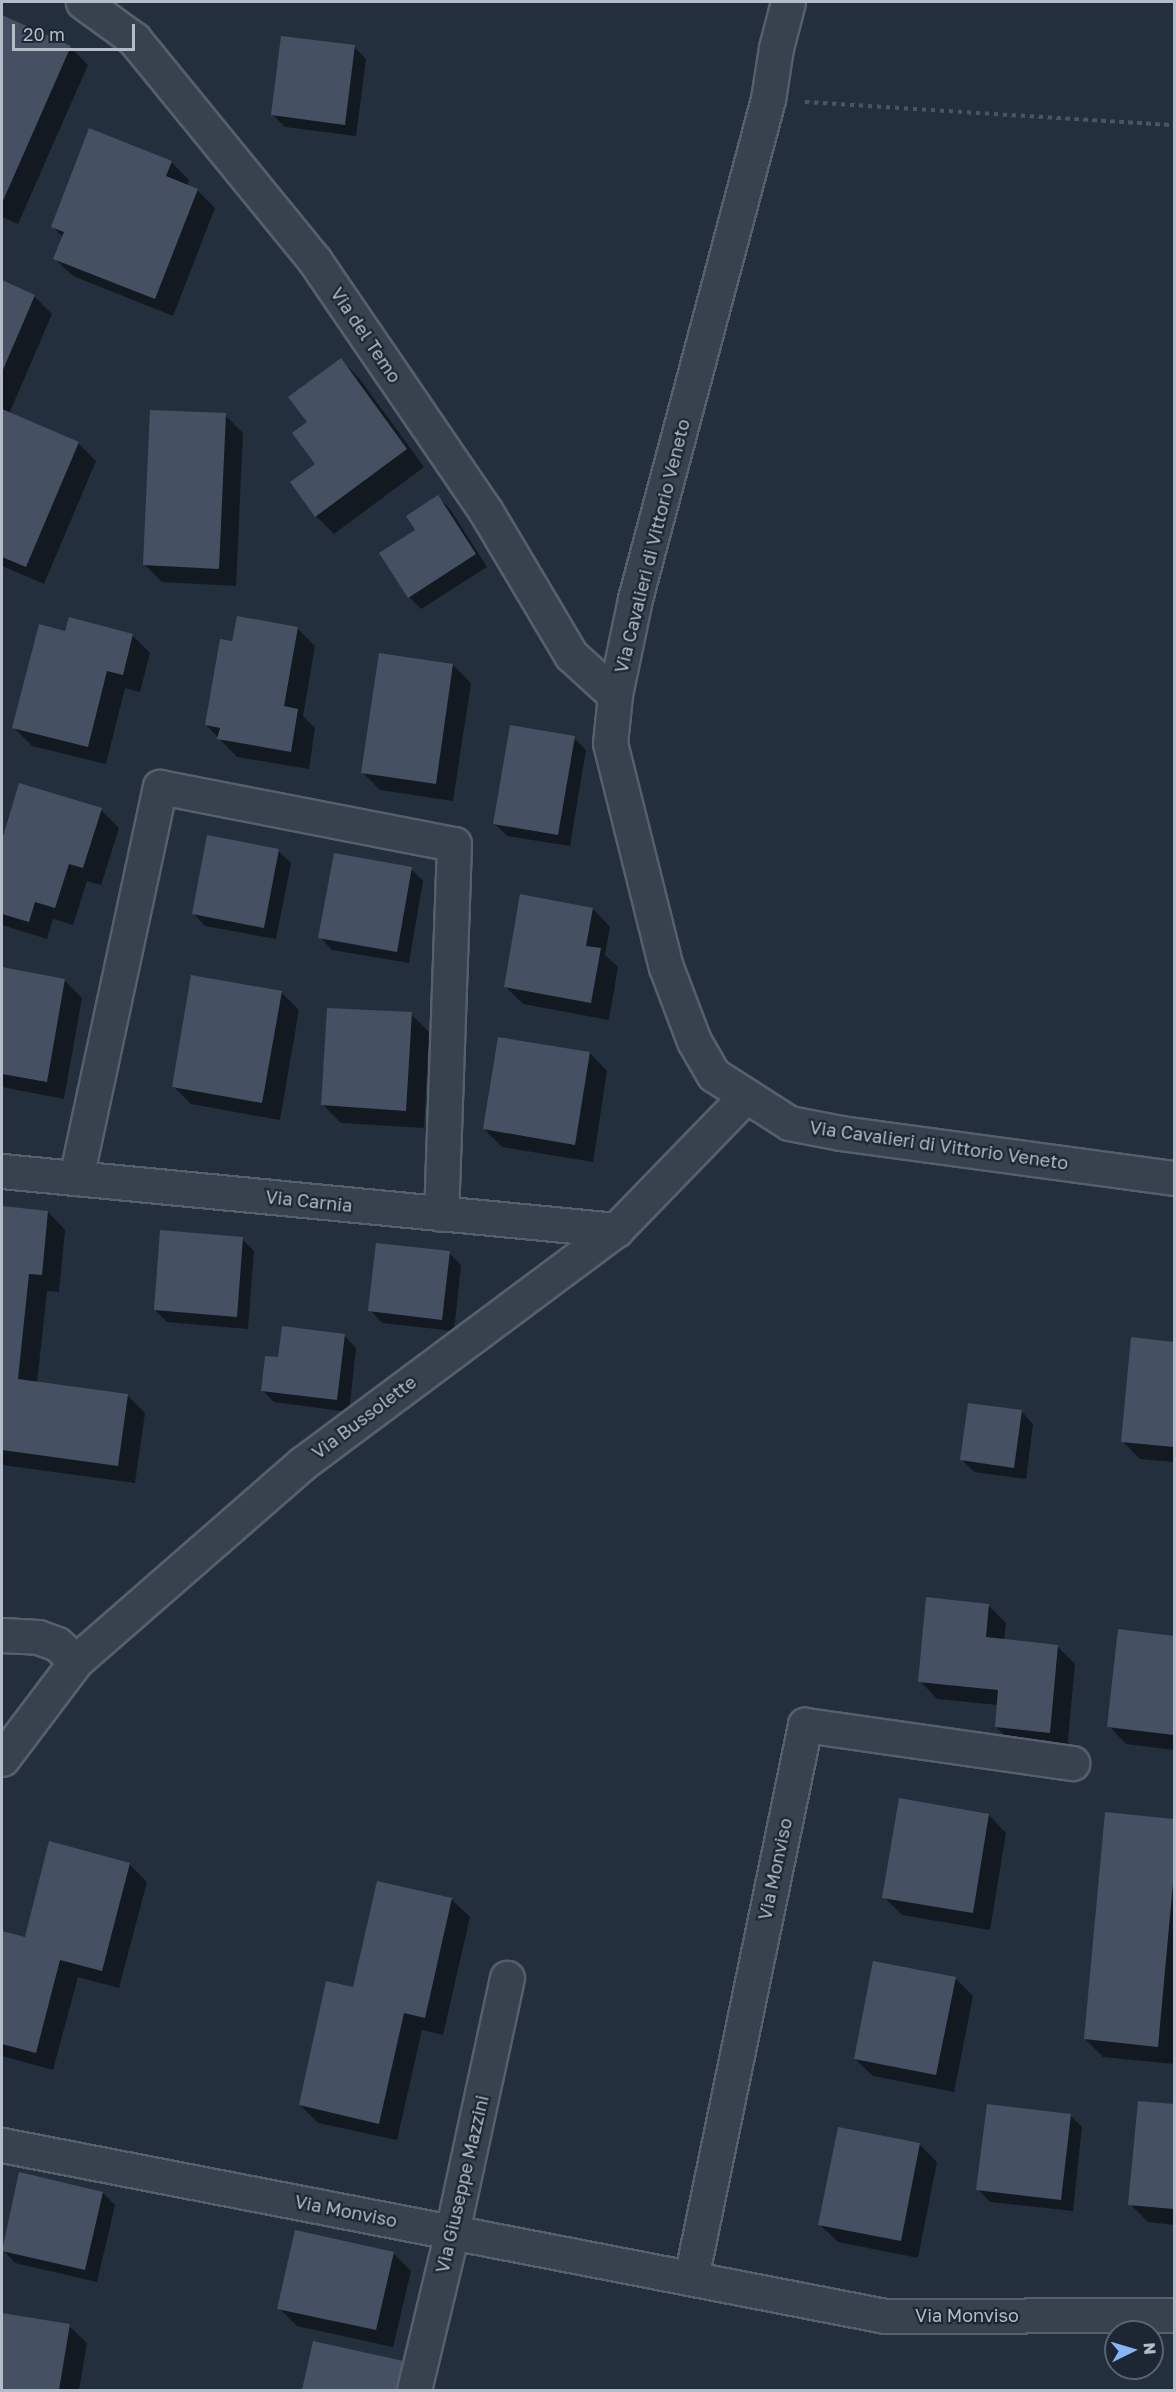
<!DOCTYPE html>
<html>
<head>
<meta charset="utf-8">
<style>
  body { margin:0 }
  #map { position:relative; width:1176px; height:2392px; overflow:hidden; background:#242f3e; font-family:"Golos Text",sans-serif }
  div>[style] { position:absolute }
  .shadow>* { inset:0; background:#0007 }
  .building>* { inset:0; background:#455162 }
  .path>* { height:4px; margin-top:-2px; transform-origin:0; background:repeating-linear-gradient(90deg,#44595c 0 4.5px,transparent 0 9px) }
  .roads { filter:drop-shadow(2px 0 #565f6c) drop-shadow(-2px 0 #565f6c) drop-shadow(0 2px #565f6c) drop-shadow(0 -2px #565f6c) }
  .street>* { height:33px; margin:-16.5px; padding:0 16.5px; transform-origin:16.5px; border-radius:16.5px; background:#38414e }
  span { translate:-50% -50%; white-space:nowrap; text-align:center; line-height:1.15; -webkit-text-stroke:4.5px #1d2633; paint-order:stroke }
  .street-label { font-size:18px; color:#b4bcc9 }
  .frame { position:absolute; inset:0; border:3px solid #b4bcc9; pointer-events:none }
  .north { position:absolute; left:1104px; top:2320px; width:60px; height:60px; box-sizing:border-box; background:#1d2633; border:2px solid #59626f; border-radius:50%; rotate:85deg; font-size:16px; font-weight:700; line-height:24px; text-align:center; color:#b4bcc9 }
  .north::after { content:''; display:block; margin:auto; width:21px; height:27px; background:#8ab4f8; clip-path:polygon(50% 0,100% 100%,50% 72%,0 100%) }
  .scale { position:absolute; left:12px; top:24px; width:123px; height:27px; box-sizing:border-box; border:3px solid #b4bcc9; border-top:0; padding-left:8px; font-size:18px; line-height:21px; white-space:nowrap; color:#b4bcc9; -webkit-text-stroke:4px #1d2633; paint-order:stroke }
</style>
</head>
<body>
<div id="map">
  <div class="shadow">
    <i style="clip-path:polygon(2px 17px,70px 47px,88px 65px,18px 224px,2px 217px)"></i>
    <i style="clip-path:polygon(354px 47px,366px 59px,356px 136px,285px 127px,273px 115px)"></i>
    <i style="clip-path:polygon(171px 162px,189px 180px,187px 186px,197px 190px,215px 208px,173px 316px,73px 276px,55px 259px,64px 238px,52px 226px)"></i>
    <i style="clip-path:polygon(2px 282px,34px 296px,52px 314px,9px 414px,78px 443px,96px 461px,44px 584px,2px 566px)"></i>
    <i style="clip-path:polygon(341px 360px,359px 378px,424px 467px,334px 534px,316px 516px,317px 464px,309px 422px)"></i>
    <i style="clip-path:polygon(225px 415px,243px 433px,236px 586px,162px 582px,144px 564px)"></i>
    <i style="clip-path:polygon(438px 497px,450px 509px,487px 567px,421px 609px,409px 597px,381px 554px,417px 530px)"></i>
    <i style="clip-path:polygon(297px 628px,315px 646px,303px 716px,315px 728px,309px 769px,237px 757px,206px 725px,233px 643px)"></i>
    <i style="clip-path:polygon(67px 633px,132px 635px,150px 653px,140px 692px,125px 688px,106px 764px,32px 746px,14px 728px)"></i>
    <i style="clip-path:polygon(453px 665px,471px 683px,453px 801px,380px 790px,362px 772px)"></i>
    <i style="clip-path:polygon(574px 738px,586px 750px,570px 846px,507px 836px,494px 823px)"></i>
    <i style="clip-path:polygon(20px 785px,101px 810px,119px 828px,101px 885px,87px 881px,73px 925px,53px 919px,47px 939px,2px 925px,2px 845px)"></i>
    <i style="clip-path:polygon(278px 851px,291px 863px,276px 939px,205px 926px,193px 913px)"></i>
    <i style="clip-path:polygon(411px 869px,423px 881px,409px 963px,332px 950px,320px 937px)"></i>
    <i style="clip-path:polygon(593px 909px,610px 927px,605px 955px,618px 967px,609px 1020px,523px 1004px,505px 986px)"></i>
    <i style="clip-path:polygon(2px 969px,64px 980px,82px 998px,64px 1099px,2px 1087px)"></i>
    <i style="clip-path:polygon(281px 992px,299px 1010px,280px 1120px,191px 1104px,173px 1086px)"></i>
    <i style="clip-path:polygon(411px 1014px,429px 1032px,424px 1128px,341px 1123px,323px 1105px)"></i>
    <i style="clip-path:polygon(590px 1053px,607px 1071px,593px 1162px,502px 1147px,484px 1129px)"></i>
    <i style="clip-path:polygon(2px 1207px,48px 1212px,65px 1230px,59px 1292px,47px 1291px,37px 1383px,127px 1395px,145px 1413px,135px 1483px,2px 1465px)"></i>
    <i style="clip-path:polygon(242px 1239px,254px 1251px,248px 1329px,167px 1322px,155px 1310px)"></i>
    <i style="clip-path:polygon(449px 1253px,461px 1265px,454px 1331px,382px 1323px,370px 1310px)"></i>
    <i style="clip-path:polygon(344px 1335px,356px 1348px,349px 1412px,274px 1402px,262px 1390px)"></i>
    <i style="clip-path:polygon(1132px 1339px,1174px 1343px,1174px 1462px,1140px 1459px,1122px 1441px)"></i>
    <i style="clip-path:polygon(1021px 1411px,1033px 1424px,1026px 1479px,974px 1472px,962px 1460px)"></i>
    <i style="clip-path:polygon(988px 1605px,1006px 1623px,1004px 1641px,1057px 1646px,1075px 1664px,1067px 1750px,1014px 1744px,996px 1727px,998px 1705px,937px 1699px,920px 1681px)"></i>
    <i style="clip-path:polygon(1120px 1631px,1174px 1637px,1174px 1750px,1126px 1744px,1109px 1726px)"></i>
    <i style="clip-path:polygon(1106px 1814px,1174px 1820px,1174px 2064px,1103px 2057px,1085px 2039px)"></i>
    <i style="clip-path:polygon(989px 1815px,1006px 1833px,990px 1930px,902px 1915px,884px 1897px)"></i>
    <i style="clip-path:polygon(129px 1864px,147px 1882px,119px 1988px,78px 1977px,53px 2070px,2px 2056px,2px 1932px,26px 1939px)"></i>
    <i style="clip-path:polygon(378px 1883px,452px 1900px,470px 1917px,443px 2035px,422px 2030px,397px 2140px,318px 2123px,300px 2105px,354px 1989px)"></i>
    <i style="clip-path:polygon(955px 1978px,973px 1996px,954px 2092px,873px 2076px,855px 2059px)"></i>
    <i style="clip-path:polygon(1139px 2103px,1174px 2106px,1174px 2225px,1148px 2222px,1130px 2204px)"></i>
    <i style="clip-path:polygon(1070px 2115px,1082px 2127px,1073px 2211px,990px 2202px,978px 2189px)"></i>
    <i style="clip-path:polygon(919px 2144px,937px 2162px,918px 2258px,838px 2242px,820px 2225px)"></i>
    <i style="clip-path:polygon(103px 2193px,115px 2205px,97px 2282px,15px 2263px,3px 2250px)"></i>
    <i style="clip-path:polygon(393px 2253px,411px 2271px,393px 2347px,297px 2326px,279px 2308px)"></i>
    <i style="clip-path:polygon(2px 2314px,69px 2326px,87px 2343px,79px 2390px,2px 2390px)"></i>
    <i style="clip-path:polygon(314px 2343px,423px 2390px,304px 2390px)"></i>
  </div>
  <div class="building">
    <i style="clip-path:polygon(2px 15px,71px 46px,2px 203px)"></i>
    <i style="clip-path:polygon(281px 36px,355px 45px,345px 125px,271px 115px)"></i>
    <i style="clip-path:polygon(89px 128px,172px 161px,166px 176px,198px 189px,155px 299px,53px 259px,64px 232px,51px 227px)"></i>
    <i style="clip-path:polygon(2px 280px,35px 295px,2px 372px)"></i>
    <i style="clip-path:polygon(341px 358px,407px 449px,315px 517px,290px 482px,315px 464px,292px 433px,307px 422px,288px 397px)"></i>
    <i style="clip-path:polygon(2px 409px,79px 442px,26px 567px,2px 557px)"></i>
    <i style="clip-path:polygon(150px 410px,226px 413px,219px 569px,143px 565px)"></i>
    <i style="clip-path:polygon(438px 495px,476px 554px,408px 598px,379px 553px,415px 530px,406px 516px)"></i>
    <i style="clip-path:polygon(237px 616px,298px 627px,284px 706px,298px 709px,291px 752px,217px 739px,220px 728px,205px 725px,220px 639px,232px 641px)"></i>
    <i style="clip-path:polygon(69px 617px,133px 634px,123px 675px,107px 671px,88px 747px,12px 728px,39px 624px,65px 631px)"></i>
    <i style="clip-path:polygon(379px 653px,453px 664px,436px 784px,361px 773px)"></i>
    <i style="clip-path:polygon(510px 725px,575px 736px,558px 835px,493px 824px)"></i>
    <i style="clip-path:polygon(19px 783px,102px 808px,83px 868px,69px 864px,55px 908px,35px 902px,29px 922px,2px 914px,2px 840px)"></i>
    <i style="clip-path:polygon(207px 835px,279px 849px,264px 928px,192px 914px)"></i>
    <i style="clip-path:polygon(334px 853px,412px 867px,397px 952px,318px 938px)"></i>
    <i style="clip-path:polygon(520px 894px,593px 908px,586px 946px,601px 948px,591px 1003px,504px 987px)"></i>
    <i style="clip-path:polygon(2px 967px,65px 979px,47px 1082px,2px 1074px)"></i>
    <i style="clip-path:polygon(191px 975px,282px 991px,262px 1103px,172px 1087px)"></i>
    <i style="clip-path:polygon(327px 1008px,412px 1012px,406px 1111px,321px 1105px)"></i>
    <i style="clip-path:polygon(498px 1037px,590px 1052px,575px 1145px,483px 1129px)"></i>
    <i style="clip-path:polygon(2px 1206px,48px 1211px,42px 1275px,29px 1274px,18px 1379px,128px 1394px,118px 1466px,2px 1450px)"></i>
    <i style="clip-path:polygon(160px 1230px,243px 1237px,237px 1317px,154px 1310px)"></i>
    <i style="clip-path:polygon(376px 1243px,450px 1251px,442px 1320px,368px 1311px)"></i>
    <i style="clip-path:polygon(282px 1326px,345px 1334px,337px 1400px,261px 1391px,265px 1356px,278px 1357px)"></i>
    <i style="clip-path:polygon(1131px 1337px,1174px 1342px,1174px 1447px,1121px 1442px)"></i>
    <i style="clip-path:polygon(968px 1403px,1022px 1410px,1014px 1468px,960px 1460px)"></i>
    <i style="clip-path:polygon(926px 1597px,989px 1604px,986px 1637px,1058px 1645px,1050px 1733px,995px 1727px,998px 1690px,918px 1682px)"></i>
    <i style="clip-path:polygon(1118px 1629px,1174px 1636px,1174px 1735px,1107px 1727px)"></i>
    <i style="clip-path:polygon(899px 1798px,989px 1814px,973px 1913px,882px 1898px)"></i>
    <i style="clip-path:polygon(1105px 1812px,1174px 1819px,1174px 1872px,1158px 2047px,1084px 2039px)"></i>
    <i style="clip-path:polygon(49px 1841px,130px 1863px,102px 1971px,60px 1960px,36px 2053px,2px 2044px,2px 1931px,25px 1937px)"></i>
    <i style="clip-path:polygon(377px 1881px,452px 1898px,425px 2018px,404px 2013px,379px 2124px,299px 2105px,326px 1981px,353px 1987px)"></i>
    <i style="clip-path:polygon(873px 1961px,956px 1977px,936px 2075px,854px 2059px)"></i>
    <i style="clip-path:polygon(1138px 2101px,1174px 2104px,1174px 2209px,1128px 2205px)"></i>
    <i style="clip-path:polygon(987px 2104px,1071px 2114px,1061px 2200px,976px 2190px)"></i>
    <i style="clip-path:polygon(838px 2127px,920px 2143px,901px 2241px,818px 2225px)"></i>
    <i style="clip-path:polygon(19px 2172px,103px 2192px,85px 2270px,2px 2251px)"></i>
    <i style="clip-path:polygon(295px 2230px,394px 2252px,376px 2330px,277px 2309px)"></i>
    <i style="clip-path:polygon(2px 2313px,70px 2324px,59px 2390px,2px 2390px)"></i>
    <i style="clip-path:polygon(313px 2341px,408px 2362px,402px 2390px,302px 2390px)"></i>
  </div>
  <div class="path">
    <i style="left:805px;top:102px;width:370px;rotate:3.6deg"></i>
  </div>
  <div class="roads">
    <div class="street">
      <i style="left:83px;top:2px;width:63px;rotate:36deg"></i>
      <i style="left:134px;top:39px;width:286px;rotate:50.8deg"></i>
      <i style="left:315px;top:261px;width:301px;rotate:55.7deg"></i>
      <i style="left:485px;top:510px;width:169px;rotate:59.3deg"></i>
      <i style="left:571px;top:655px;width:59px;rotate:42.3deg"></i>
      <i style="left:788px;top:2px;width:48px;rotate:104.6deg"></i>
      <i style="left:776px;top:48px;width:52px;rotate:98.9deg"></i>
      <i style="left:768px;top:99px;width:517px;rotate:104.9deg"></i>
      <i style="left:635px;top:599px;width:98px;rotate:101.8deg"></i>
      <i style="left:615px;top:695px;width:48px;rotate:95.9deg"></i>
      <i style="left:610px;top:743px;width:231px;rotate:76deg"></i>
      <i style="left:666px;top:967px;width:79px;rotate:69.3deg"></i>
      <i style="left:694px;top:1041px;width:39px;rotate:60deg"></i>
      <i style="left:714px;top:1075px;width:89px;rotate:32.6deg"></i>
      <i style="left:789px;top:1123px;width:53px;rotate:10.9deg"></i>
      <i style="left:841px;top:1133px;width:336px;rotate:7.7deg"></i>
      <i style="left:2px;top:1171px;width:617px;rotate:5.49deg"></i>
      <i style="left:76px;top:1178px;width:400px;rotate:-77.9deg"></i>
      <i style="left:160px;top:787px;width:299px;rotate:11deg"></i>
      <i style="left:454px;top:844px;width:370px;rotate:92deg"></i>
      <i style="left:2px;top:1635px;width:36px;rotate:3deg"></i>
      <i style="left:38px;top:1637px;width:20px;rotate:20deg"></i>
      <i style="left:57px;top:1644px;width:25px;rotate:42deg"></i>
      <i style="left:2px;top:1759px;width:123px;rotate:-52.9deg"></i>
      <i style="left:76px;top:1661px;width:301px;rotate:-41.1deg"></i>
      <i style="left:303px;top:1463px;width:390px;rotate:-36.7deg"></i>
      <i style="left:616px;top:1230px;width:187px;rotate:-45.9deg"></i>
      <i style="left:2px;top:2145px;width:899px;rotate:10.96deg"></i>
      <i style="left:885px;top:2316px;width:289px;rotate:-0.2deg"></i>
      <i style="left:691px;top:2278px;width:565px;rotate:-78.35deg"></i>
      <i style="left:805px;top:1725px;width:270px;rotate:8.1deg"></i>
      <i style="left:414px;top:2390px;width:163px;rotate:-76.5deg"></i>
      <i style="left:452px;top:2232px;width:260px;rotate:-77.8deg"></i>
    </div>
  </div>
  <div class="street-label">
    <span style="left:366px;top:335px;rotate:56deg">Via del Temo</span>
    <span style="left:652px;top:546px;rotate:-76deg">Via Cavalieri di Vittorio Veneto</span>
    <span style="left:939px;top:1145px;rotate:8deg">Via Cavalieri di Vittorio Veneto</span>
    <span style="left:309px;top:1201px;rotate:6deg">Via Carnia</span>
    <span style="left:364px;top:1417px;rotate:-37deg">Via Bussolette</span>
    <span style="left:775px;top:1869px;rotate:-78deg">Via Monviso</span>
    <span style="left:462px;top:2184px;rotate:-77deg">Via Giuseppe Mazzini</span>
    <span style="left:346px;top:2211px;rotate:11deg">Via Monviso</span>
    <span style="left:967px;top:2315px">Via Monviso</span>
  </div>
  <div class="frame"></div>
  <div class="north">N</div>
  <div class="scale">20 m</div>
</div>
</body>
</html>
